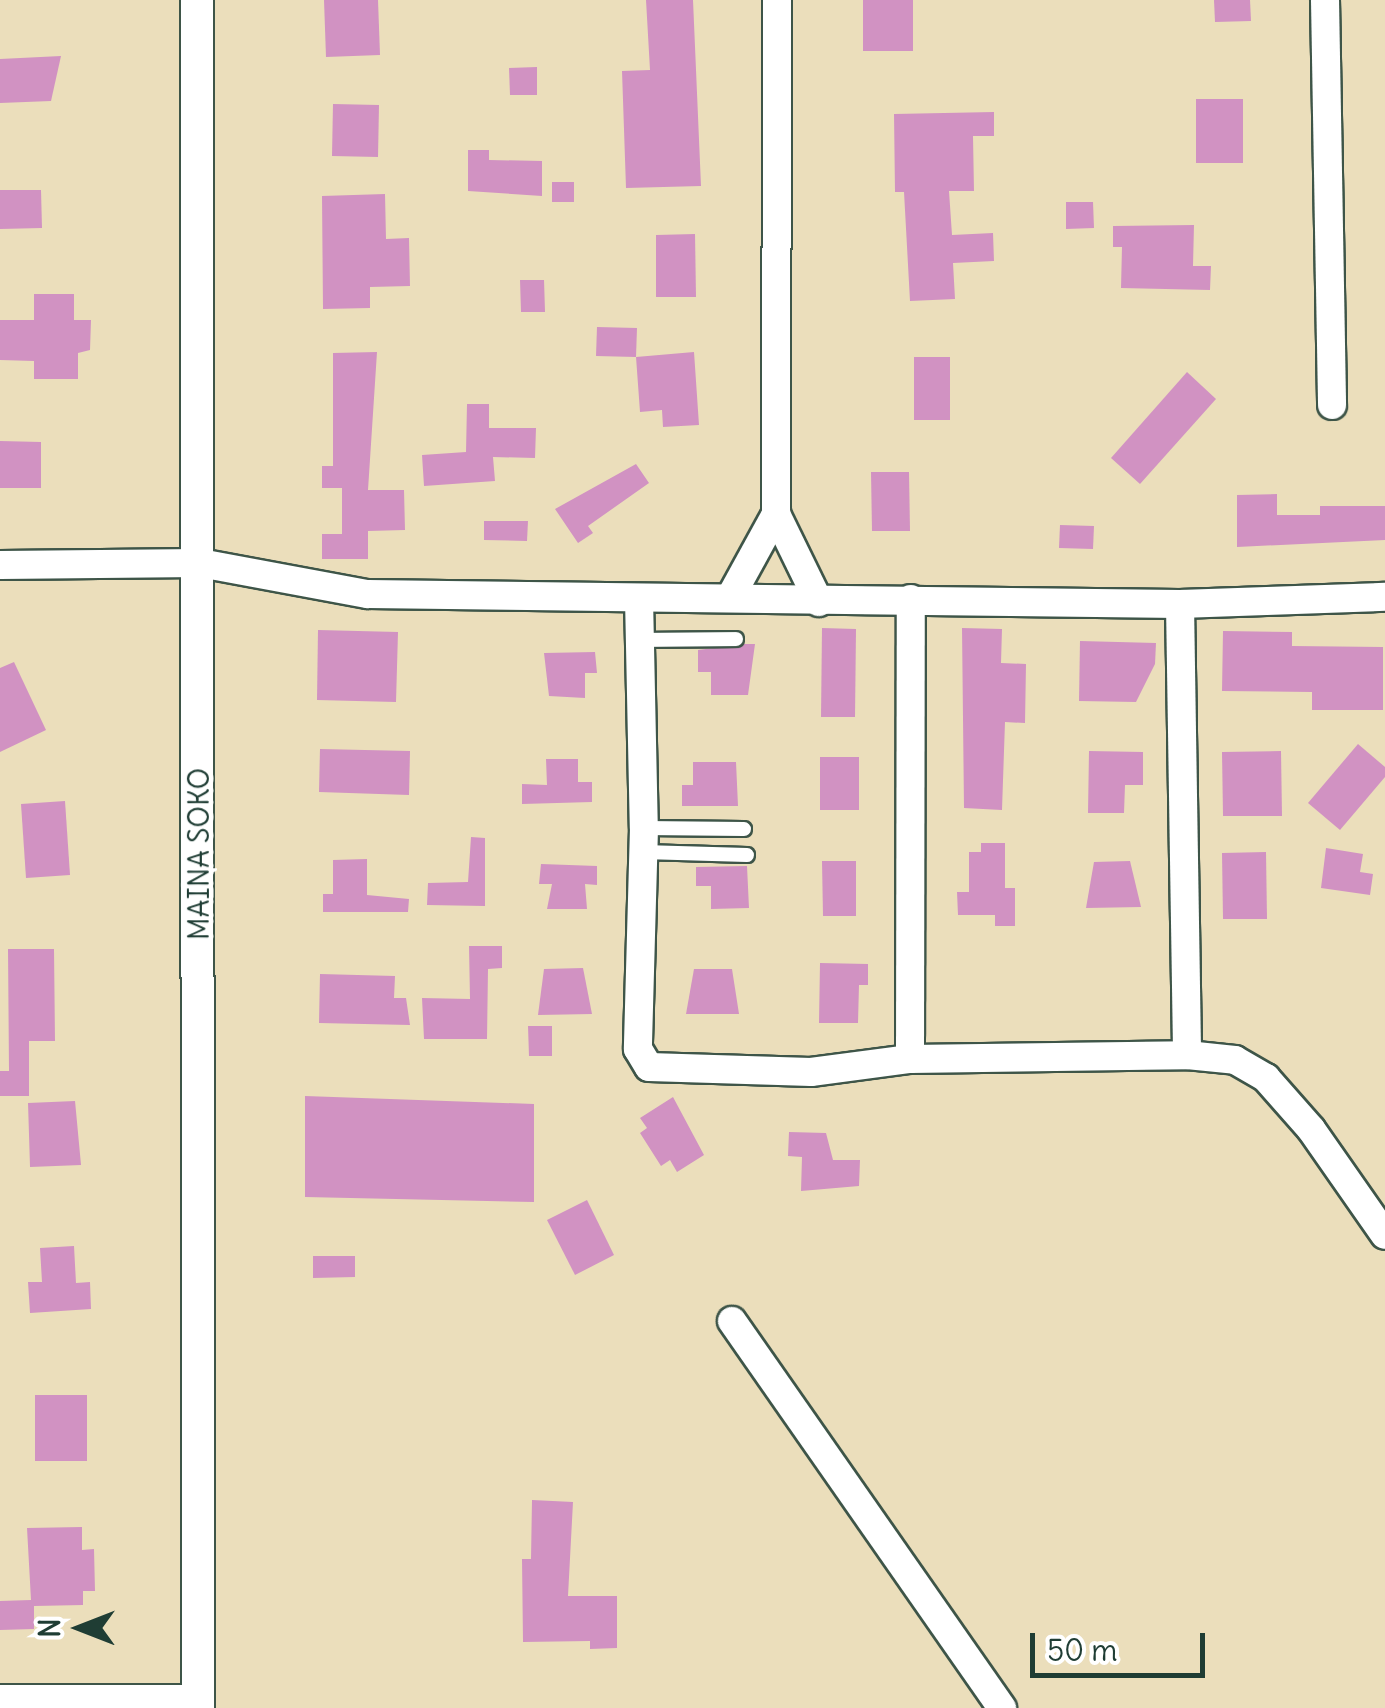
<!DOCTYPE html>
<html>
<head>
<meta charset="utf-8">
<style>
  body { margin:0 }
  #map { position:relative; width:1385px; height:1708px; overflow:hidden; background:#ebdebb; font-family:Delius,sans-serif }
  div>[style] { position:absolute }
  .building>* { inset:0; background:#d192c2 }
  .roads { filter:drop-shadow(2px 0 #3e5548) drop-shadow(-2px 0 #3e5548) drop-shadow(0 2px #3e5548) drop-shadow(0 -2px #3e5548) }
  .service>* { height:14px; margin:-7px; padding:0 7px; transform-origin:7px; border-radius:7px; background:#fff }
  .minor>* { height:28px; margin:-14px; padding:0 14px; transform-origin:14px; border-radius:14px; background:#fff }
  .tertiary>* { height:32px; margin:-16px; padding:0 16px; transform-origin:16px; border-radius:16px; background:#fff }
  span { translate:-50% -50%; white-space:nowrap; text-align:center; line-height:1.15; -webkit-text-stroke:9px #fff; paint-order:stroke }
  .street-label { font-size:28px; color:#1f3d34 }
  .north { position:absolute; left:30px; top:1578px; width:100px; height:100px; -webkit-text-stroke:8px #fff; paint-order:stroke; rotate:270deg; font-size:28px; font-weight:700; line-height:40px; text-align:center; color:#1f3d34 }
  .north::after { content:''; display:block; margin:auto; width:35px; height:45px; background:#1f3d34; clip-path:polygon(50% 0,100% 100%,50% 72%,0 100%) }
  .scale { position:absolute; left:1030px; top:1633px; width:175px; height:45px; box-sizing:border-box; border:5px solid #1f3d34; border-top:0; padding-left:12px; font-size:30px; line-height:35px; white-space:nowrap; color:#1f3d34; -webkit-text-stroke:8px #fff; paint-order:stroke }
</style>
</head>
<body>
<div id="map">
  <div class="building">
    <i style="clip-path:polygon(324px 0,378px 0,380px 55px,326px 57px)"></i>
    <i style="clip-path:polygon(646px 0,693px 0,701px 186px,626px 188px,622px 71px,650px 70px)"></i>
    <i style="clip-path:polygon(863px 0,913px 0,913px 51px,863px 51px)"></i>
    <i style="clip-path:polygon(1214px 0,1250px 0,1251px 21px,1215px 22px)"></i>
    <i style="clip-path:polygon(61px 56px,51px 101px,0 103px,0 59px)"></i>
    <i style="clip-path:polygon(537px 67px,537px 95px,510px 95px,509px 68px)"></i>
    <i style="clip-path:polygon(1196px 99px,1243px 99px,1243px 163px,1196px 163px)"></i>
    <i style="clip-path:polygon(333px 104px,379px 105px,378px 157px,332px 156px)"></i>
    <i style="clip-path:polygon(994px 112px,994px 136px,973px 136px,974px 191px,949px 191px,952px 235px,993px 233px,994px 261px,953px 263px,955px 299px,910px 301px,904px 192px,895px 192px,894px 114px)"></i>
    <i style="clip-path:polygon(468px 150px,489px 150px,489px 160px,542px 161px,542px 196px,468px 191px)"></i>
    <i style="clip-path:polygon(552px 182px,574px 182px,574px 202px,552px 202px)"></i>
    <i style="clip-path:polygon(0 190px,41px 190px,42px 228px,0 229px)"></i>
    <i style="clip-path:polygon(385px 194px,386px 239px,409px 238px,410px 286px,370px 287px,370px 308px,323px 309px,322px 196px)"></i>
    <i style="clip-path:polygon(1066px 202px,1093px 202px,1094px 228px,1066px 229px)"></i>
    <i style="clip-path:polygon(1194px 225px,1193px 266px,1211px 266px,1210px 290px,1121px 288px,1122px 247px,1113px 247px,1113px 226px)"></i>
    <i style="clip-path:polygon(695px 234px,696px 297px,656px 297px,656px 235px)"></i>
    <i style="clip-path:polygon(520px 280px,544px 280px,545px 312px,521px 312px)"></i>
    <i style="clip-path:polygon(34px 294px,74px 294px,74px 320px,91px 320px,90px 350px,78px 353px,78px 379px,34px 379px,34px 361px,0 360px,0 320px,34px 320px)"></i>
    <i style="clip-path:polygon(597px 327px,637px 328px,636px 357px,596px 356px)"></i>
    <i style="clip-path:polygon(377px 352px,368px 490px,404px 490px,405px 530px,368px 531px,368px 559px,322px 559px,322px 534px,342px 534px,342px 488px,322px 488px,322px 466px,333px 466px,333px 353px)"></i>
    <i style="clip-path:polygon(694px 352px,699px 425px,663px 427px,662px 410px,640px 412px,636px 357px)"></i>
    <i style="clip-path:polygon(914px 357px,950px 357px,950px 420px,914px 420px)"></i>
    <i style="clip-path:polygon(1187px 372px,1216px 399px,1140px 484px,1111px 458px)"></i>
    <i style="clip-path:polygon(467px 404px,489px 404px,489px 428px,536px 428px,535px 458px,493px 457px,495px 481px,424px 486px,422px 455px,466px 452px)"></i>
    <i style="clip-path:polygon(0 441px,41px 442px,41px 488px,0 488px)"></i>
    <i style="clip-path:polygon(636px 464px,649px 483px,588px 526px,593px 533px,578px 543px,555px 509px)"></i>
    <i style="clip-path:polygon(871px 472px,909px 472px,910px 531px,872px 531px)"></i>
    <i style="clip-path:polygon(1277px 494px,1277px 515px,1320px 515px,1320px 506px,1385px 506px,1385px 540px,1237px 547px,1237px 495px)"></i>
    <i style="clip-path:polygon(484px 521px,528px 521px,527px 541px,484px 540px)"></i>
    <i style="clip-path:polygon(1060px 525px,1094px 526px,1093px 549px,1059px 548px)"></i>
    <i style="clip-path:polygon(822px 628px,856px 629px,855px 717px,821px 717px)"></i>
    <i style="clip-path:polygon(962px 628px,1002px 629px,1001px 663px,1026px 664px,1025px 723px,1005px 722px,1002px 810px,964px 808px)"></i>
    <i style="clip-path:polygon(318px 630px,398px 632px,396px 702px,317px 700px)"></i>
    <i style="clip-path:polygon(1223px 631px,1292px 632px,1292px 646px,1383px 647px,1383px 710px,1312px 710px,1312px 692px,1222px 691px)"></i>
    <i style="clip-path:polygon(1080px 641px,1156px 643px,1155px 664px,1136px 702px,1079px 701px)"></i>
    <i style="clip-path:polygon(745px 644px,755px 644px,748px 695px,711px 695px,711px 672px,698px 672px,698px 650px)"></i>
    <i style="clip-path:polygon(595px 652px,597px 673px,585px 673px,585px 698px,549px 696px,544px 653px)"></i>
    <i style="clip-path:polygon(14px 662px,46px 730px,0 752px,0 668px)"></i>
    <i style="clip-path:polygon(1358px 744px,1385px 767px,1385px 777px,1340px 830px,1308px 803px)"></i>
    <i style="clip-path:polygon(320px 749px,410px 751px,409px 795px,319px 792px)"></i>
    <i style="clip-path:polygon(1089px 751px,1143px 752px,1143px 785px,1125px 785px,1124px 813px,1088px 813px)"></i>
    <i style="clip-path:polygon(1281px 751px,1282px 816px,1223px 816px,1222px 752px)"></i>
    <i style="clip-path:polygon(820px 757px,859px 757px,859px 810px,820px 810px)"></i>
    <i style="clip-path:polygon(546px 759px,578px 759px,578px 782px,592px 782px,592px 802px,522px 804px,522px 784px,547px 785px)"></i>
    <i style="clip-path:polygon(693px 762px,736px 762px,738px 806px,682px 806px,682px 785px,693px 785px)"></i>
    <i style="clip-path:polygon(65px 801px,70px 875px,26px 878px,21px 804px)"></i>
    <i style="clip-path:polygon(471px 837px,485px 838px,485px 906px,427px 905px,428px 883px,468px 882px)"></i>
    <i style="clip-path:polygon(981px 843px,1005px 843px,1005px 888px,1015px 888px,1015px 926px,995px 926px,995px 915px,958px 915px,957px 892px,969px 892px,969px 852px,981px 852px)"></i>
    <i style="clip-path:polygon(1326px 848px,1363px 854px,1360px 872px,1373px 874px,1370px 895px,1321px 888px)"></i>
    <i style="clip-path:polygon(1266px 852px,1267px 919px,1223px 919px,1222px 853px)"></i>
    <i style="clip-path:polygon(367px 859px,367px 895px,409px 899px,408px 912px,323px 912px,323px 894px,333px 894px,333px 860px)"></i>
    <i style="clip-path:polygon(822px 861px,856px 861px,856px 916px,823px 916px)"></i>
    <i style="clip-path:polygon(1130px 861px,1141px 907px,1086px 908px,1094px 862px)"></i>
    <i style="clip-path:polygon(541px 864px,597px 866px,597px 885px,585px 884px,587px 909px,547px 909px,552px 884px,539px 884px)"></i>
    <i style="clip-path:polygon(747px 866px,749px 908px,711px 909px,711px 886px,696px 886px,696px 867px)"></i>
    <i style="clip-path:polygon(469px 946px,502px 946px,502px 968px,488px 969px,487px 1039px,424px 1039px,422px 998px,470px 999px)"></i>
    <i style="clip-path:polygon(8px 949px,54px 949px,55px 1041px,29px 1041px,29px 1096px,0 1096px,0 1071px,9px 1071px)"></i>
    <i style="clip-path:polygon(820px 963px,868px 964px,868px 985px,859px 985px,858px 1023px,819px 1023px)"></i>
    <i style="clip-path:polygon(583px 968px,592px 1014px,538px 1015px,544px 969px)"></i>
    <i style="clip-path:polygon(694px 969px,732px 969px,739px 1014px,686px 1014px)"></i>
    <i style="clip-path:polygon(320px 974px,395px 976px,394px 998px,406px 998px,410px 1025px,319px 1023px)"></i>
    <i style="clip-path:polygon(528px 1026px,552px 1026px,552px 1056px,529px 1056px)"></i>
    <i style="clip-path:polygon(305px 1096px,534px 1104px,534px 1202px,305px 1197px)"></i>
    <i style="clip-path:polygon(673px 1097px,704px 1155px,677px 1172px,670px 1160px,661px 1166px,640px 1133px,647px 1128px,640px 1118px)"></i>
    <i style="clip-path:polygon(75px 1101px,81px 1165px,30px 1167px,28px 1103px)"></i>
    <i style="clip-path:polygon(789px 1132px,826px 1133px,833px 1160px,860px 1160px,859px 1186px,801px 1191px,802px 1157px,788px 1156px)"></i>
    <i style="clip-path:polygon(587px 1200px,614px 1255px,575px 1275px,547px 1220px)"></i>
    <i style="clip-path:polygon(74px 1246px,76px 1283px,90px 1282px,91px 1309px,30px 1313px,28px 1282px,42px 1282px,40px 1248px)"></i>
    <i style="clip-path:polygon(313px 1256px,355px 1256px,355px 1277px,313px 1278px)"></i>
    <i style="clip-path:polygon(35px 1395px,87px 1395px,87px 1461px,35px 1461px)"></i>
    <i style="clip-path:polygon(532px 1500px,573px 1502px,568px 1596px,617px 1596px,617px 1648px,590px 1649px,590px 1641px,523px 1642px,522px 1559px,531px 1559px)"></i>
    <i style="clip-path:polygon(82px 1527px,82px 1550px,94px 1549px,95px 1591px,83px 1591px,83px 1605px,34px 1606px,34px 1629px,0 1630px,0 1601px,31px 1600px,27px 1528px)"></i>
  </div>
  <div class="roads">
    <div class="service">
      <i style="left:643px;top:640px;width:93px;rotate:-0.6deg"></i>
      <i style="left:644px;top:828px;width:100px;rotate:0.6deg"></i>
      <i style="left:643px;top:852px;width:104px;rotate:1.7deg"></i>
    </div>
    <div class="minor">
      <i style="left:777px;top:0;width:514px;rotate:90.11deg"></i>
      <i style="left:776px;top:514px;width:98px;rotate:64deg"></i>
      <i style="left:1325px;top:0;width:405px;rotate:89deg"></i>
      <i style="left:0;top:565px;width:200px;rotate:-0.6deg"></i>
      <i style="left:200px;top:563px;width:171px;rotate:10.5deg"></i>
      <i style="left:368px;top:594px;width:812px;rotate:0.71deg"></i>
      <i style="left:1180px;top:604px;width:205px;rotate:-2deg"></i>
      <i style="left:731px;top:596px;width:94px;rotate:-61.2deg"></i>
      <i style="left:639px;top:598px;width:230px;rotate:88.8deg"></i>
      <i style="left:644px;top:828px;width:221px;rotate:91.6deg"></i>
      <i style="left:638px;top:1049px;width:21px;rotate:59deg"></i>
      <i style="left:649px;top:1067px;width:162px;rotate:1.8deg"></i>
      <i style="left:811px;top:1072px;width:100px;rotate:-7.5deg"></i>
      <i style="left:910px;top:1059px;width:277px;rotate:-0.8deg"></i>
      <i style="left:1187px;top:1055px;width:48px;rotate:5.9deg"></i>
      <i style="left:1235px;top:1060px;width:36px;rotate:30deg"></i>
      <i style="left:1266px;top:1078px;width:68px;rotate:48.6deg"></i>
      <i style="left:1311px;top:1129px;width:129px;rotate:55.1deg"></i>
      <i style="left:1180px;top:604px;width:451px;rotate:89.1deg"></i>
      <i style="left:910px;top:1059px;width:460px;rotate:-89.9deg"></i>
      <i style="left:732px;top:1321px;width:472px;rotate:55.1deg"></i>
      <i style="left:0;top:1699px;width:198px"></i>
    </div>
    <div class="tertiary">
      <i style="left:197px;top:0;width:1708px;rotate:89.97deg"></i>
    </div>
  </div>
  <div class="street-label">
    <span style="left:199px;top:854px;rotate:-90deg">MAINA SOKO</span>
  </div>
  <div class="north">N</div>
  <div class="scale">50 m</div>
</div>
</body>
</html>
